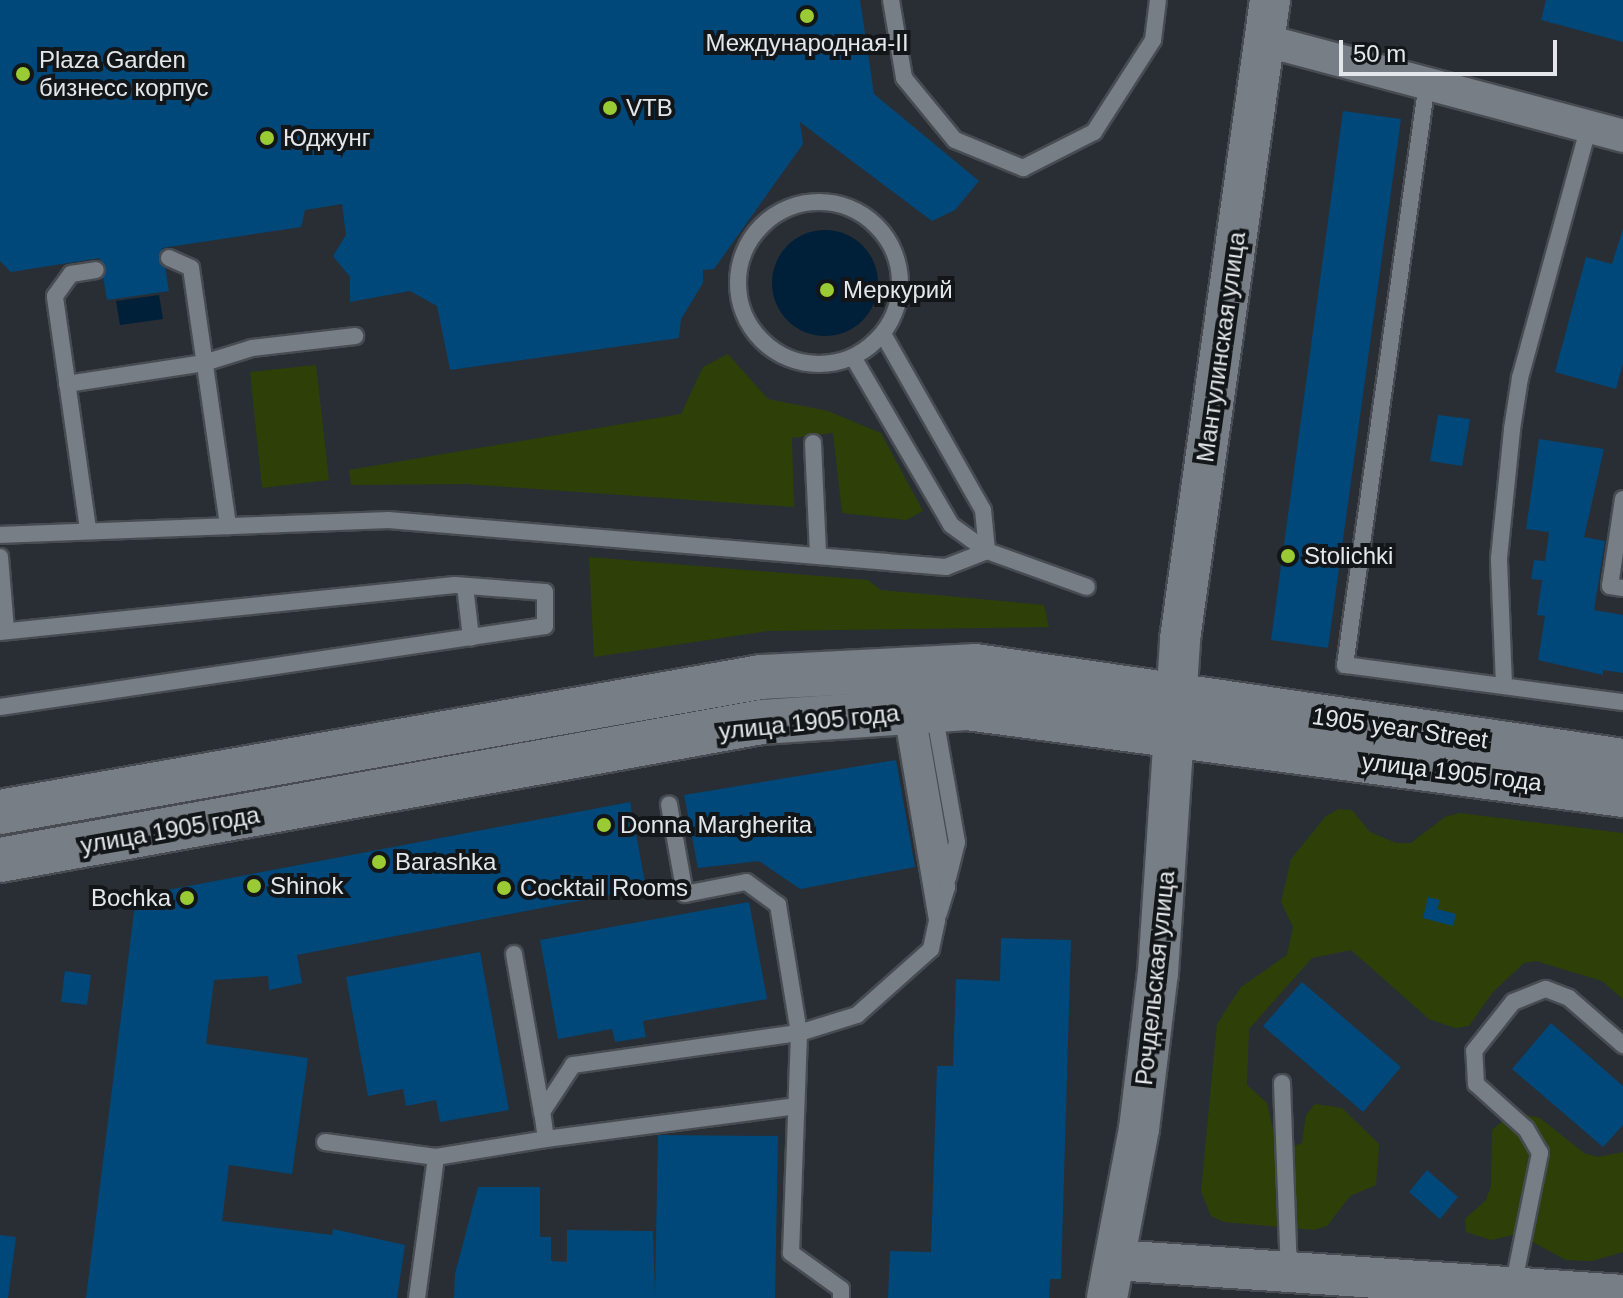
<!DOCTYPE html>
<html>
<head>
<meta charset="utf-8">
<style>
  body { margin:0 }
  #map { position:relative; width:1623px; height:1298px; overflow:hidden; background:#282e34; font-family:Arial,sans-serif }
  div>[style] { position:absolute }
  .green>* { inset:0; background:#2e4007 }
  .water>* { inset:0; background:#001f39 }
  .round { border-radius:50% }
  .building>* { inset:0; background:#01487a }
  .roads { filter:drop-shadow(2px 0 #484c52) drop-shadow(-2px 0 #484c52) drop-shadow(0 2px #484c52) drop-shadow(0 -2px #484c52) }
  .service>* { height:16px; margin:-8px; padding:0 8px; transform-origin:8px; border-radius:8px; background:#777e85 }
  .service>.ring { margin:-8px; padding:0; box-sizing:content-box; background:none; border:16px solid #777e85; border-radius:50% }
  .minor>* { height:32px; margin:-16px; padding:0 16px; transform-origin:16px; border-radius:16px; background:#777e85 }
  .tertiary>* { height:40px; margin:-20px; padding:0 20px; transform-origin:20px; border-radius:20px; background:#777e85 }
  .secondary>* { height:44px; margin:-22px; padding:0 22px; transform-origin:22px; border-radius:22px; background:#777e85 }
  .dots>* { width:22px; height:22px; translate:-50% -50%; box-sizing:border-box; border:4px solid #131619; border-radius:50% }
  span { translate:-50% -50%; white-space:nowrap; text-align:center; line-height:1.15; -webkit-text-stroke:8px #131619; paint-order:stroke }
  .poi-label { font-size:24px; color:#e3e7eb }
  .left { translate:0 -50%; text-align:left }
  .right { translate:-100% -50%; text-align:right }
  .street-label { font-size:24px; color:#e3e7eb }
  .scale { position:absolute; left:1339px; top:40px; width:218px; height:36px; box-sizing:border-box; border:4px solid #e3e7eb; border-top:0; padding-left:10px; font-size:24px; line-height:28px; white-space:nowrap; color:#e3e7eb; -webkit-text-stroke:6px #131619; paint-order:stroke }
</style>
</head>
<body>
<div id="map">
  <div class="green">
    <i style="clip-path:polygon(728px 354px,768px 399px,828px 411px,881px 433px,923px 511px,906px 520px,842px 513px,833px 433px,792px 438px,794px 507px,465px 484px,351px 485px,349px 470px,681px 414px,703px 367px)"></i>
    <i style="clip-path:polygon(316px 365px,329px 480px,262px 488px,250px 372px)"></i>
    <i style="clip-path:polygon(589px 557px,868px 580px,881px 590px,1044px 605px,1049px 627px,767px 631px,594px 657px)"></i>
    <i style="clip-path:polygon(1339px 809px,1352px 810px,1370px 832px,1396px 843px,1411px 843px,1445px 817px,1459px 813px,1623px 833px,1623px 999px,1602px 981px,1536px 961px,1524px 963px,1493px 992px,1469px 1026px,1455px 1028px,1429px 1019px,1351px 950px,1312px 958px,1249px 1029px,1247px 1085px,1267px 1103px,1276px 1143px,1289px 1148px,1302px 1143px,1306px 1115px,1315px 1104px,1342px 1108px,1379px 1144px,1376px 1185px,1350px 1196px,1327px 1226px,1314px 1230px,1224px 1222px,1211px 1216px,1201px 1191px,1217px 1024px,1241px 987px,1287px 955px,1293px 927px,1281px 902px,1291px 859px,1326px 816px)"></i>
    <i style="clip-path:polygon(1513px 1112px,1540px 1118px,1584px 1153px,1598px 1157px,1623px 1152px,1623px 1252px,1592px 1261px,1566px 1260px,1518px 1234px,1491px 1240px,1466px 1232px,1465px 1219px,1486px 1200px,1491px 1186px,1492px 1130px)"></i>
  </div>
  <div class="water">
    <i class="round" style="left:772px;top:230px;width:106px;height:106px"></i>
    <i style="clip-path:polygon(159px 295px,163px 319px,120px 325px,116px 301px)"></i>
  </div>
  <div class="building">
    <i style="clip-path:polygon(0 0,860px 0,874px 94px,979px 181px,955px 210px,932px 221px,800px 122px,803px 144px,714px 269px,703px 270px,703px 283px,681px 319px,679px 338px,450px 370px,437px 306px,410px 291px,350px 302px,350px 277px,333px 256px,346px 235px,342px 204px,305px 210px,301px 227px,162px 248px,169px 291px,107px 300px,100px 258px,11px 272px,0 261px)"></i>
    <i style="clip-path:polygon(1546px 0,1623px 0,1623px 42px,1541px 20px)"></i>
    <i style="clip-path:polygon(1343px 111px,1401px 119px,1328px 648px,1271px 640px)"></i>
    <i style="clip-path:polygon(1623px 229px,1623px 363px,1616px 389px,1555px 372px,1586px 257px,1612px 264px)"></i>
    <i style="clip-path:polygon(1438px 415px,1470px 419px,1462px 466px,1430px 461px)"></i>
    <i style="clip-path:polygon(1539px 439px,1604px 449px,1584px 537px,1605px 541px,1594px 610px,1623px 615px,1623px 673px,1603px 670px,1603px 675px,1538px 660px,1545px 616px,1537px 615px,1542px 580px,1531px 579px,1534px 560px,1545px 561px,1549px 532px,1526px 529px)"></i>
    <i style="clip-path:polygon(896px 760px,915px 867px,800px 889px,759px 861px,698px 868px,684px 795px)"></i>
    <i style="clip-path:polygon(630px 802px,646px 888px,297px 955px,302px 983px,269px 990px,268px 976px,214px 980px,206px 1044px,308px 1058px,292px 1174px,229px 1165px,222px 1221px,332px 1235px,333px 1229px,405px 1245px,397px 1298px,86px 1298px,136px 896px)"></i>
    <i style="clip-path:polygon(1428px 897px,1440px 900px,1437px 909px,1456px 914px,1453px 926px,1423px 918px)"></i>
    <i style="clip-path:polygon(749px 902px,767px 999px,643px 1021px,646px 1037px,615px 1042px,612px 1029px,558px 1039px,540px 940px)"></i>
    <i style="clip-path:polygon(1001px 938px,1071px 940px,1061px 1279px,1050px 1279px,1049px 1298px,888px 1298px,890px 1251px,931px 1252px,937px 1066px,953px 1066px,956px 979px,1000px 981px)"></i>
    <i style="clip-path:polygon(480px 952px,509px 1110px,440px 1122px,436px 1100px,406px 1106px,403px 1089px,368px 1096px,346px 977px)"></i>
    <i style="clip-path:polygon(65px 971px,91px 975px,87px 1005px,61px 1002px)"></i>
    <i style="clip-path:polygon(1302px 982px,1401px 1067px,1363px 1112px,1263px 1026px)"></i>
    <i style="clip-path:polygon(1551px 1023px,1623px 1086px,1623px 1125px,1603px 1147px,1512px 1069px)"></i>
    <i style="clip-path:polygon(658px 1135px,778px 1136px,775px 1298px,454px 1298px,455px 1274px,478px 1187px,540px 1187px,540px 1237px,551px 1237px,551px 1261px,567px 1262px,567px 1230px,653px 1231px,655px 1295px)"></i>
    <i style="clip-path:polygon(1427px 1170px,1458px 1197px,1440px 1219px,1409px 1192px)"></i>
    <i style="clip-path:polygon(0 1235px,16px 1237px,8px 1298px,0 1298px)"></i>
  </div>
  <div class="roads">
    <div class="service">
      <i style="left:891px;top:0;width:79px;rotate:80.5deg"></i>
      <i style="left:904px;top:78px;width:80px;rotate:50.6deg"></i>
      <i style="left:955px;top:140px;width:74px;rotate:22.4deg"></i>
      <i style="left:1023px;top:168px;width:80px;rotate:-26.9deg"></i>
      <i style="left:1094px;top:132px;width:109px;rotate:-57.3deg"></i>
      <i style="left:1153px;top:40px;width:40px;rotate:-82.9deg"></i>
      <i style="left:1427px;top:83px;width:588px;rotate:98.02deg"></i>
      <i style="left:1345px;top:665px;width:280px;rotate:7.6deg"></i>
      <i class="ring" style="left:738px;top:202px;width:146px;height:146px"></i>
      <i style="left:169px;top:258px;width:24px;rotate:24deg"></i>
      <i style="left:191px;top:268px;width:261px;rotate:81.8deg"></i>
      <i style="left:883px;top:334px;width:202px;rotate:60.4deg"></i>
      <i style="left:983px;top:510px;width:41px;rotate:84.4deg"></i>
      <i style="left:853px;top:357px;width:194px;rotate:59.7deg"></i>
      <i style="left:951px;top:525px;width:44px;rotate:35.8deg"></i>
      <i style="left:987px;top:551px;width:106px;rotate:19.8deg"></i>
      <i style="left:67px;top:384px;width:139px;rotate:-8.7deg"></i>
      <i style="left:204px;top:363px;width:50px;rotate:-17.4deg"></i>
      <i style="left:252px;top:348px;width:104px;rotate:-6.6deg"></i>
      <i style="left:813px;top:443px;width:110px;rotate:87.4deg"></i>
      <i style="left:1623px;top:499px;width:88px;rotate:98.5deg"></i>
      <i style="left:1610px;top:586px;width:13px;rotate:9deg"></i>
      <i style="left:88px;top:529px;width:235px;rotate:-98.1deg"></i>
      <i style="left:55px;top:296px;width:27px;rotate:-54deg"></i>
      <i style="left:71px;top:274px;width:25px;rotate:-9deg"></i>
      <i style="left:0;top:535px;width:388px;rotate:-2.2deg"></i>
      <i style="left:388px;top:520px;width:560px;rotate:4.81deg"></i>
      <i style="left:946px;top:567px;width:44px;rotate:-21.3deg"></i>
      <i style="left:0;top:557px;width:73px;rotate:85.3deg"></i>
      <i style="left:465px;top:586px;width:52px;rotate:83.4deg"></i>
      <i style="left:0;top:632px;width:457px;rotate:-5.9deg"></i>
      <i style="left:455px;top:585px;width:90px;rotate:4.4deg"></i>
      <i style="left:545px;top:592px;width:34px;rotate:90deg"></i>
      <i style="left:545px;top:626px;width:551px;rotate:171.55deg"></i>
      <i style="left:1504px;top:685px;width:127px;rotate:-92.3deg"></i>
      <i style="left:1499px;top:558px;width:130px;rotate:-84.2deg"></i>
      <i style="left:1512px;top:429px;width:52px;rotate:-81.1deg"></i>
      <i style="left:1520px;top:378px;width:261px;rotate:-74.7deg"></i>
      <i style="left:934px;top:712px;width:132px;rotate:80deg"></i>
      <i style="left:957px;top:842px;width:37px;rotate:104deg"></i>
      <i style="left:917px;top:713px;width:177px;rotate:80.2deg"></i>
      <i style="left:947px;top:887px;width:28px;rotate:107deg"></i>
      <i style="left:514px;top:954px;width:160px;rotate:80deg"></i>
      <i style="left:1282px;top:1083px;width:188px;rotate:87.9deg"></i>
      <i style="left:546px;top:1139px;width:251px;rotate:-7.5deg"></i>
      <i style="left:325px;top:1142px;width:112px;rotate:7.7deg"></i>
      <i style="left:436px;top:1157px;width:111px;rotate:-9.3deg"></i>
      <i style="left:546px;top:1139px;width:27px;rotate:-98deg"></i>
      <i style="left:542px;top:1112px;width:56px;rotate:-56.6deg"></i>
      <i style="left:573px;top:1065px;width:228px;rotate:-8.1deg"></i>
      <i style="left:799px;top:1033px;width:130px;rotate:-99.3deg"></i>
      <i style="left:778px;top:905px;width:39px;rotate:-144deg"></i>
      <i style="left:746px;top:882px;width:62px;rotate:168.9deg"></i>
      <i style="left:685px;top:894px;width:91px;rotate:-100.1deg"></i>
      <i style="left:1513px;top:1287px;width:137px;rotate:-78.6deg"></i>
      <i style="left:1540px;top:1153px;width:28px;rotate:-120deg"></i>
      <i style="left:1526px;top:1129px;width:67px;rotate:-138deg"></i>
      <i style="left:1476px;top:1084px;width:33px;rotate:-93deg"></i>
      <i style="left:1474px;top:1051px;width:63px;rotate:-51.5deg"></i>
      <i style="left:1513px;top:1002px;width:35px;rotate:-22deg"></i>
      <i style="left:1546px;top:989px;width:25px;rotate:21deg"></i>
      <i style="left:1569px;top:998px;width:72px;rotate:41deg"></i>
      <i style="left:417px;top:1298px;width:142px;rotate:-82.3deg"></i>
      <i style="left:841px;top:1298px;width:9px;rotate:-90deg"></i>
      <i style="left:841px;top:1289px;width:62px;rotate:-144.2deg"></i>
      <i style="left:791px;top:1253px;width:220px;rotate:-87.9deg"></i>
      <i style="left:799px;top:1033px;width:61px;rotate:-17.2deg"></i>
      <i style="left:857px;top:1015px;width:99px;rotate:-41.7deg"></i>
      <i style="left:931px;top:949px;width:30px;rotate:-78deg"></i>
      <i style="left:937px;top:920px;width:209px;rotate:-99.6deg"></i>
    </div>
    <div class="minor">
      <i style="left:1263px;top:40px;width:373px;rotate:14.9deg"></i>
    </div>
    <div class="tertiary">
      <i style="left:1115px;top:1260px;width:509px;rotate:3.94deg"></i>
      <i style="left:1107px;top:1298px;width:172px;rotate:-79.3deg"></i>
      <i style="left:1139px;top:1129px;width:157px;rotate:-83.1deg"></i>
      <i style="left:1158px;top:973px;width:335px;rotate:-86.2deg"></i>
      <i style="left:1180px;top:639px;width:645px;rotate:-81.98deg"></i>
    </div>
    <div class="secondary">
      <i style="left:0;top:812px;width:773px;rotate:-10.06deg"></i>
      <i style="left:761px;top:677px;width:214px;rotate:-2.9deg"></i>
      <i style="left:975px;top:666px;width:655px;rotate:8.34deg"></i>
      <i style="left:0;top:860px;width:774px;rotate:-10.27deg"></i>
      <i style="left:762px;top:722px;width:205px;rotate:-3.9deg"></i>
      <i style="left:967px;top:708px;width:662px;rotate:7.55deg"></i>
    </div>
  </div>
  <div class="dots">
    <i style="left:807px;top:16px;background:#9acb34"></i>
    <i style="left:23px;top:74px;background:#9acb34"></i>
    <i style="left:610px;top:108px;background:#9acb34"></i>
    <i style="left:267px;top:138px;background:#9acb34"></i>
    <i style="left:827px;top:290px;background:#9acb34"></i>
    <i style="left:1288px;top:556px;background:#9acb34"></i>
    <i style="left:604px;top:825px;background:#9acb34"></i>
    <i style="left:379px;top:862px;background:#9acb34"></i>
    <i style="left:254px;top:886px;background:#9acb34"></i>
    <i style="left:504px;top:888px;background:#9acb34"></i>
    <i style="left:187px;top:898px;background:#9acb34"></i>
  </div>
  <div class="poi-label">
    <span style="left:807px;top:43px">Международная-II</span>
    <span class="left" style="left:39px;top:74px">Plaza Garden<br>бизнесс корпус</span>
    <span class="left" style="left:626px;top:108px">VTB</span>
    <span class="left" style="left:283px;top:138px">Юджунг</span>
    <span class="left" style="left:843px;top:290px">Меркурий</span>
    <span class="left" style="left:1304px;top:556px">Stolichki</span>
    <span class="left" style="left:620px;top:825px">Donna Margherita</span>
    <span class="left" style="left:395px;top:862px">Barashka</span>
    <span class="left" style="left:270px;top:886px">Shinok</span>
    <span class="left" style="left:520px;top:888px">Cocktail Rooms</span>
    <span class="right" style="left:171px;top:898px">Bochka</span>
  </div>
  <div class="street-label">
    <span style="left:1221px;top:347px;rotate:-82deg">Мантулинская улица</span>
    <span style="left:809px;top:722px;rotate:-6deg">улица 1905 года</span>
    <span style="left:1400px;top:728px;rotate:8deg">1905 year Street</span>
    <span style="left:1452px;top:772px;rotate:7deg">улица 1905 года</span>
    <span style="left:170px;top:830px;rotate:-10deg">улица 1905 года</span>
    <span style="left:1155px;top:978px;rotate:-84deg">Рочдельская улица</span>
  </div>
  <div class="scale">50 m</div>
</div>
</body>
</html>
